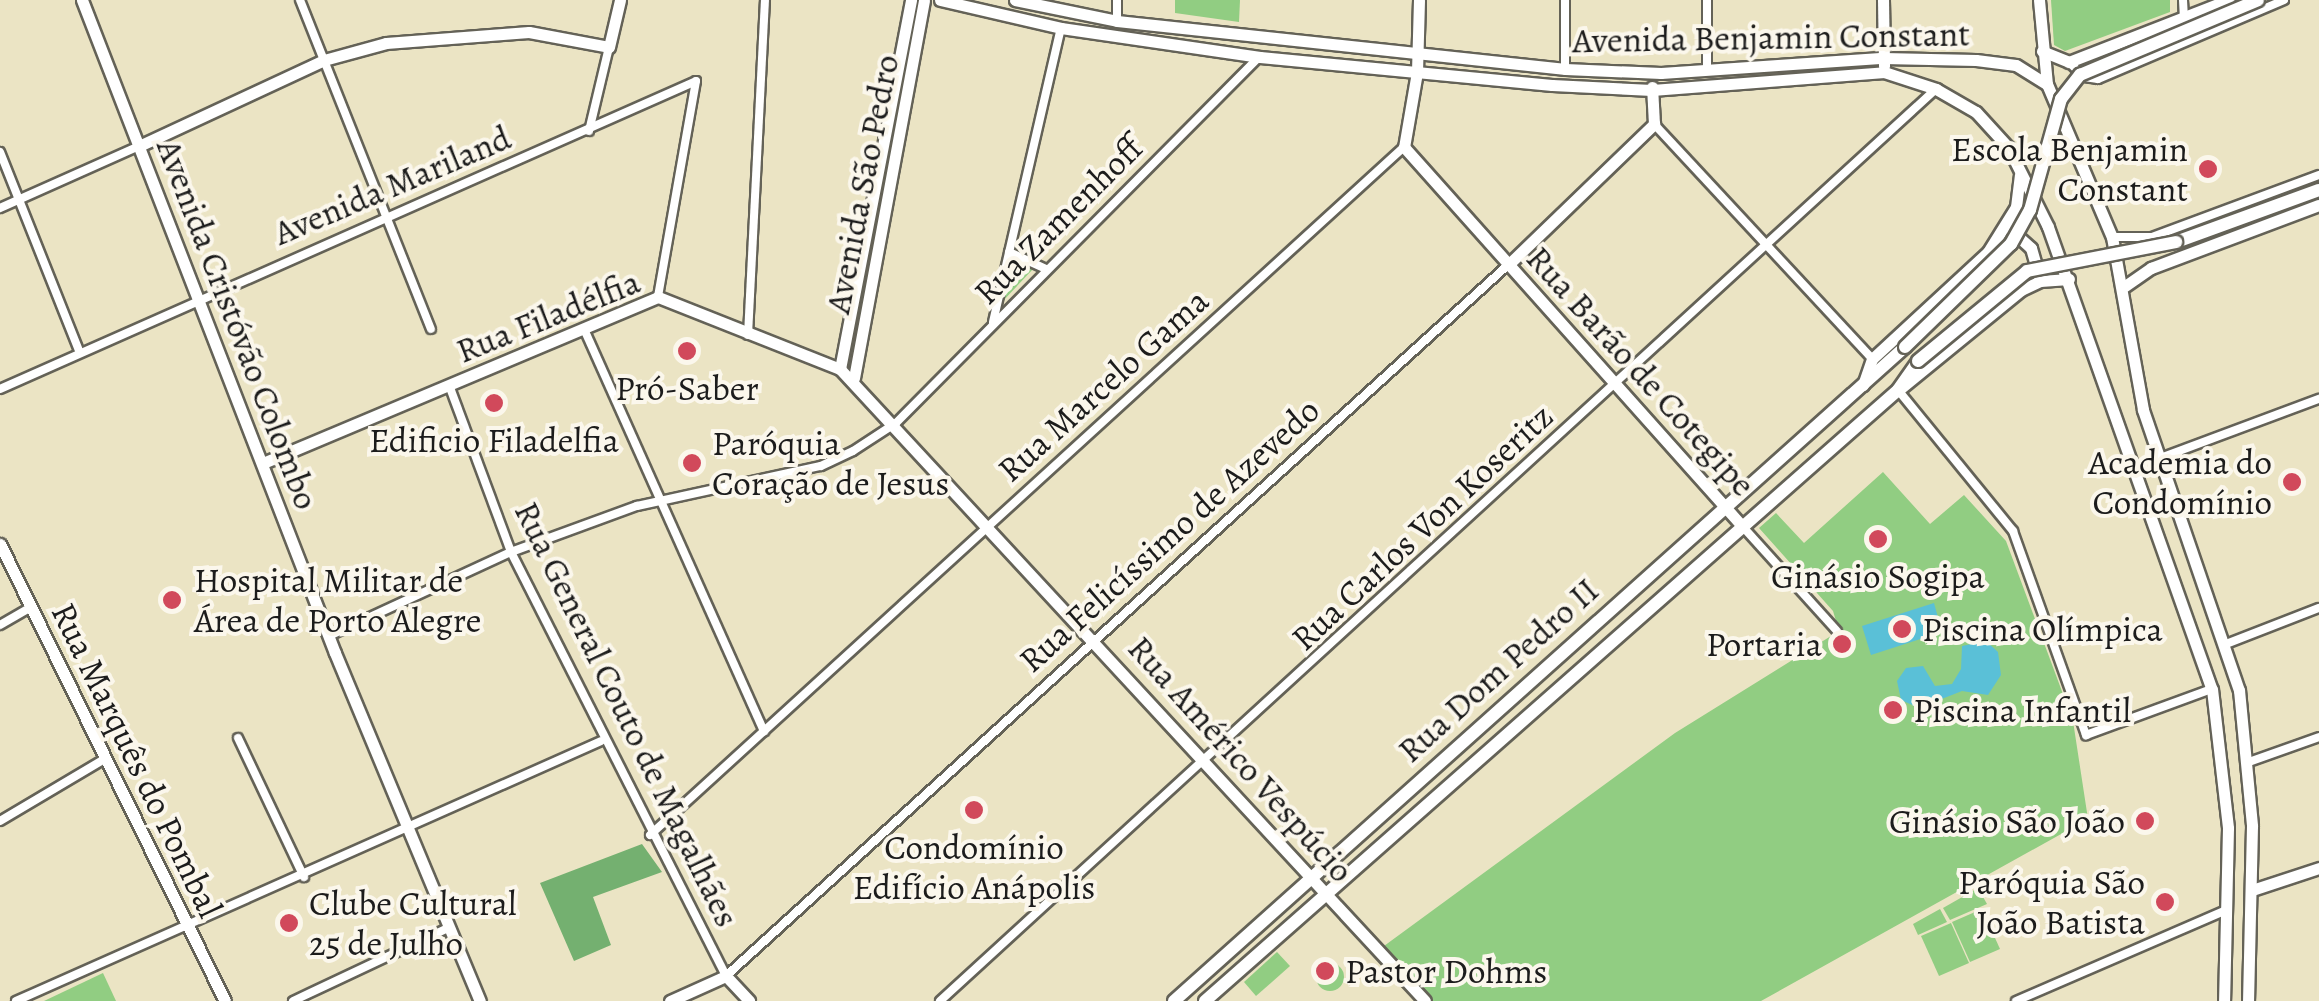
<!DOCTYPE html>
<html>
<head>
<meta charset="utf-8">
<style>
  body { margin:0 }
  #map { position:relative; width:2319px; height:1001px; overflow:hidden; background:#ebe4c4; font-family:Alegreya,serif }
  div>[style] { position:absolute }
  .green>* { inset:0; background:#91cd82 }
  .round { border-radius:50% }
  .forest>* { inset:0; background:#74b070 }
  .water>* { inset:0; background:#5ac0d7 }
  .roads { filter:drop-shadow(2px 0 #646257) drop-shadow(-2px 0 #646257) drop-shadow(0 2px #646257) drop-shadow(0 -2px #646257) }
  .street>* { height:8px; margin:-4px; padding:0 4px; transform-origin:4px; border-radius:4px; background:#fff }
  .secondary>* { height:11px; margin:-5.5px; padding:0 5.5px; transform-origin:5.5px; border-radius:5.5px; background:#fff }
  .primary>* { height:12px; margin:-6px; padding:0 6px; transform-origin:6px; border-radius:6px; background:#fff }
  .bridges { filter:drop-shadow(2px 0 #646257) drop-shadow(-2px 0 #646257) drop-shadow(0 2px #646257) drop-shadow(0 -2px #646257) }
  .primary-bridge>* { height:12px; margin:-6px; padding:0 6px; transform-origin:6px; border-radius:6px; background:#fff }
  .dots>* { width:28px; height:28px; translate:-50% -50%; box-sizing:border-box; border:5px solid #fbf7ec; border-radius:50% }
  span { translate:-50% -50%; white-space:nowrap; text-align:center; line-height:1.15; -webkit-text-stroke:8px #fbf7ec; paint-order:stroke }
  .street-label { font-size:35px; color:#1c1c1c }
  .poi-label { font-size:35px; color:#1c1c1c }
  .right { translate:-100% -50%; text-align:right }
  .left { translate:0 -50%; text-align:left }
</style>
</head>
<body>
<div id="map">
  <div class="green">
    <i style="clip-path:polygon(1175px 0,1240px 0,1239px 22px,1175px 13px)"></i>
    <i style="clip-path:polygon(2051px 0,2170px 0,2170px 12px,2065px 51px,2054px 45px)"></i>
    <i style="clip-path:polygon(1011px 259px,1033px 269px,1001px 303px)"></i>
    <i style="clip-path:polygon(1883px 472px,1930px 524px,1964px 495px,2006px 541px,2073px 721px,2088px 819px,1761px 1001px,1433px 1001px,1384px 946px,1675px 733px,1839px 631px,1833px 611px,1759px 528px,1776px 513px,1804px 543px)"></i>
    <i style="clip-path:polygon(1978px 888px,1987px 904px,1950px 920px,1943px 908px)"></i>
    <i style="clip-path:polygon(1940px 909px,1947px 922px,1918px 935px,1913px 924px)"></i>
    <i style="clip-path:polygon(1982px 909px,2000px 949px,1970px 962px,1952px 922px)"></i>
    <i style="clip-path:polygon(1951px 923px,1969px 963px,1939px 976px,1921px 936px)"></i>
    <i style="clip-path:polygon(1277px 952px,1290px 966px,1256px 996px,1244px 982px)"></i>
    <i class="round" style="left:1316px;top:963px;width:28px;height:28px"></i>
    <i style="clip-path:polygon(103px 973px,116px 1001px,44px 1001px)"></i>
  </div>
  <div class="forest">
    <i style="clip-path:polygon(642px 844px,662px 872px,593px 897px,611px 945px,574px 961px,540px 883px)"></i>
  </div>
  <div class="water">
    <i style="clip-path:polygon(1934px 603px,1942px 632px,1871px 655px,1862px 626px)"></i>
    <i style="clip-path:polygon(1986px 641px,1998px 652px,2001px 675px,1988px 695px,1962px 691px,1919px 708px,1901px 700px,1897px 681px,1906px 668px,1923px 666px,1935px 686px,1952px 684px,1961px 669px,1962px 646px)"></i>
  </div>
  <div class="roads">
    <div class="street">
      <i style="left:300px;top:0;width:354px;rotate:68.3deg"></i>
      <i style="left:2183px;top:0;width:17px;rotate:87deg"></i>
      <i style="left:1117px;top:21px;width:21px;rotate:-90deg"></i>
      <i style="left:2069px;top:62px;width:21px;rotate:45deg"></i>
      <i style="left:2084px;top:77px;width:14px;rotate:8deg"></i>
      <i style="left:2098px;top:79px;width:202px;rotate:-23deg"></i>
      <i style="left:1565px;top:69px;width:69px;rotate:-90deg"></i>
      <i style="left:1707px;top:70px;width:70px;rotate:-90deg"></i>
      <i style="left:1654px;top:124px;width:321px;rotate:47.1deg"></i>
      <i style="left:589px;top:131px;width:86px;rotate:-76.6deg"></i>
      <i style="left:0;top:152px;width:216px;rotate:68.3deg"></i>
      <i style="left:0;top:208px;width:152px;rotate:-24deg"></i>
      <i style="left:2112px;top:237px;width:40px"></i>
      <i style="left:2152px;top:237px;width:178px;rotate:-20.4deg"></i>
      <i style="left:1009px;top:252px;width:41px;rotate:24.7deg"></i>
      <i style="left:993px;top:322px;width:302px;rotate:-77deg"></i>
      <i style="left:584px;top:329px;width:441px;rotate:65.9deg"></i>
      <i style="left:748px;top:335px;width:335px;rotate:-87.1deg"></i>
      <i style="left:449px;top:385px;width:178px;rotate:69.6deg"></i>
      <i style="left:511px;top:552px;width:475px;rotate:63.1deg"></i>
      <i style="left:726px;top:976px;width:1058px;rotate:-42.28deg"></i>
      <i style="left:0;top:389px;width:761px;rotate:-23.87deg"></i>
      <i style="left:696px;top:81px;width:219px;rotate:100deg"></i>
      <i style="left:1898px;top:390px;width:182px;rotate:50.8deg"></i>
      <i style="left:2013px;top:531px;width:217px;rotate:70.3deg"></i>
      <i style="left:2086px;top:735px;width:134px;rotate:-20.1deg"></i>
      <i style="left:2160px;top:458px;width:170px;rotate:-20.4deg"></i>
      <i style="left:1743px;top:527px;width:140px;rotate:47.9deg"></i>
      <i style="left:0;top:625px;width:36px;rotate:-30deg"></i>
      <i style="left:329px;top:636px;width:200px;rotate:-24.8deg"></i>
      <i style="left:511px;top:552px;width:134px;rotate:-20.1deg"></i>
      <i style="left:637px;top:506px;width:188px;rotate:-12.3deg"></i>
      <i style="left:821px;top:466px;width:35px;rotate:-25deg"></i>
      <i style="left:853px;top:451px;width:51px;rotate:-33.1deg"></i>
      <i style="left:896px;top:423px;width:515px;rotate:-45.24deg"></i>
      <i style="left:2226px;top:644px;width:100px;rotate:-21.2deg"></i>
      <i style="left:238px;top:738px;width:154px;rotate:64.6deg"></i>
      <i style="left:2246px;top:763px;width:77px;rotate:-19.6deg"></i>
      <i style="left:0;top:821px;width:123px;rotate:-30.7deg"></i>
      <i style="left:650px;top:835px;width:1021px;rotate:-42.38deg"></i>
      <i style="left:16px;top:1001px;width:640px;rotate:-23.96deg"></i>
      <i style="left:293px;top:1001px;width:171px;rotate:-25.2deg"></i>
      <i style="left:940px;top:1001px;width:1350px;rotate:-42.48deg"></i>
      <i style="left:2016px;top:1001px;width:229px;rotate:-23.4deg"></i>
    </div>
    <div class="secondary">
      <i style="left:82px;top:0;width:700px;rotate:68.82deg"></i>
      <i style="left:335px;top:653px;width:377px;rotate:67.4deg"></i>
      <i style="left:940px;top:0;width:124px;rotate:13deg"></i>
      <i style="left:1061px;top:28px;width:201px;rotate:8.3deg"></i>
      <i style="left:1260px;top:57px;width:293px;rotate:5.5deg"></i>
      <i style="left:1552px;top:85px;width:100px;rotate:2.9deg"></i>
      <i style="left:1652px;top:90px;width:233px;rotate:-4.4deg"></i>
      <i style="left:1884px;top:72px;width:55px;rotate:18.1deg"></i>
      <i style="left:1936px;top:89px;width:46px;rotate:29.9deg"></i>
      <i style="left:1976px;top:112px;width:47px;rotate:47.6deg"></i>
      <i style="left:2008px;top:147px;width:89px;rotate:63.4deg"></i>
      <i style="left:2048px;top:227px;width:490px;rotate:70.5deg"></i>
      <i style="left:2212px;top:689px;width:140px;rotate:83.4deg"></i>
      <i style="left:2228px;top:828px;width:173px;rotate:91.3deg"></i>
      <i style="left:1015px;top:0;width:104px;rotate:11.6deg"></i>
      <i style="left:1117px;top:21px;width:451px;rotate:6.1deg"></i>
      <i style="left:1565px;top:69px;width:96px;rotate:2.4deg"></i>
      <i style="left:1661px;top:73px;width:223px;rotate:-3.9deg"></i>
      <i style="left:1883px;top:58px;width:93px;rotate:1.2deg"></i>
      <i style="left:1976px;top:60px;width:40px;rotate:7.1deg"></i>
      <i style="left:2016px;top:65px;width:36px;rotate:32deg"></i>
      <i style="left:1419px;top:0;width:72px;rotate:91.6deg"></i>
      <i style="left:1417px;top:72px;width:76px;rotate:99.8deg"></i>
      <i style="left:1404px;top:147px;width:509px;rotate:48.26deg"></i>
      <i style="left:1883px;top:0;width:66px;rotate:89.1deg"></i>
      <i style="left:2039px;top:0;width:84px;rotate:84.6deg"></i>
      <i style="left:2047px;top:84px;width:166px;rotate:67deg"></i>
      <i style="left:2112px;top:237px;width:176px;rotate:79.8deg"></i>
      <i style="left:2143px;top:410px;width:296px;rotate:71.1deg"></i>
      <i style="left:2239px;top:690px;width:137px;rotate:84.5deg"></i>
      <i style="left:2252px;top:826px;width:175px;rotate:91.3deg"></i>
      <i style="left:2042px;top:51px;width:29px;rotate:22deg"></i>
      <i style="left:2069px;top:62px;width:171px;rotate:-21.3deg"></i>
      <i style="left:139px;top:146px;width:204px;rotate:-24.9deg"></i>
      <i style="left:324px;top:60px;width:64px;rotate:-15.3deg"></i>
      <i style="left:386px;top:43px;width:143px;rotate:-4.4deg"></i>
      <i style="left:529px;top:32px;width:81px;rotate:10.6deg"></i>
      <i style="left:609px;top:47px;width:48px;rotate:-76.8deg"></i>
      <i style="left:2011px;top:230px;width:27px;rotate:42deg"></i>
      <i style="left:2031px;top:248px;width:29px;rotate:74deg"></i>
      <i style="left:1509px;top:264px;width:202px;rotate:-44deg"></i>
      <i style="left:1654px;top:124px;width:37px;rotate:-93deg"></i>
      <i style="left:2125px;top:286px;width:32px;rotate:-35deg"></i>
      <i style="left:2151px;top:268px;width:179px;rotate:-20.6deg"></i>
      <i style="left:840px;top:369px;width:376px;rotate:-79.1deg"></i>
      <i style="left:854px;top:378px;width:384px;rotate:-79.5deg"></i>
      <i style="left:1863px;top:385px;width:28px;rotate:-71deg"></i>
      <i style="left:1872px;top:359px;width:158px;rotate:-42.7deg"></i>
      <i style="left:1988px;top:252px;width:53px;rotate:-58.1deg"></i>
      <i style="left:2016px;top:207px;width:32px;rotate:-83deg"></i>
      <i style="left:1901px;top:388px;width:155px;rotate:-39.2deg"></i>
      <i style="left:2021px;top:290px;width:21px;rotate:-25deg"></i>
      <i style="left:2040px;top:281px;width:29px;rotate:-4deg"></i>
      <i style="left:263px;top:463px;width:428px;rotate:-22.8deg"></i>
      <i style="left:658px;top:297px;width:196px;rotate:21.6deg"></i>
      <i style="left:840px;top:369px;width:861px;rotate:47.21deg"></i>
      <i style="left:0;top:544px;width:509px;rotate:63.79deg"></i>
      <i style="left:2252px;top:890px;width:71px;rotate:-18.2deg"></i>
      <i style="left:670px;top:1001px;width:61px;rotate:-24.1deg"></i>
      <i style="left:726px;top:976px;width:34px;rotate:47deg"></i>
    </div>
    <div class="primary">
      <i style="left:2176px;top:242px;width:152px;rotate:-20deg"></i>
      <i style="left:1174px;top:1001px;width:981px;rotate:-41.82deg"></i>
      <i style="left:1205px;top:1001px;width:924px;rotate:-41.4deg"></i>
      <i style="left:1898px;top:390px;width:35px;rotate:-55deg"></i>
    </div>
  </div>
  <div class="bridges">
    <div class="primary-bridge">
      <i style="left:1905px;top:347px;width:148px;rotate:-44.2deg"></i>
      <i style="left:2011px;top:244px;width:39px;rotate:-61deg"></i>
      <i style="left:2030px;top:210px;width:115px;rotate:-74.4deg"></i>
      <i style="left:2061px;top:99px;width:31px;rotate:-52deg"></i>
      <i style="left:2080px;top:75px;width:193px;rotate:-22.8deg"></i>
      <i style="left:1918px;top:361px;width:141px;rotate:-39.5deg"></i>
      <i style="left:2027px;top:271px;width:152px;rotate:-11deg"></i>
    </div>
  </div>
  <div class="dots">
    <i style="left:2208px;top:169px;background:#d1495b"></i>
    <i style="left:687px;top:351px;background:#d1495b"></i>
    <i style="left:494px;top:403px;background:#d1495b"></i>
    <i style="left:692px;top:463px;background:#d1495b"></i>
    <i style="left:2292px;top:482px;background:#d1495b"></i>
    <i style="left:1878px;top:539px;background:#d1495b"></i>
    <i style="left:172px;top:600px;background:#d1495b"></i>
    <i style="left:1902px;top:629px;background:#d1495b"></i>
    <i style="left:1842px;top:644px;background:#d1495b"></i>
    <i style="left:1893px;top:710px;background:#d1495b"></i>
    <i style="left:974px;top:810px;background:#d1495b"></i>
    <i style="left:2145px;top:821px;background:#d1495b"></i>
    <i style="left:2165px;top:902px;background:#d1495b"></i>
    <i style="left:289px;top:923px;background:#d1495b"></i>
    <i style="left:1325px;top:971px;background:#d1495b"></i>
  </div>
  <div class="street-label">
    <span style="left:1771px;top:37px;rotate:-1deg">Avenida Benjamin Constant</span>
    <span style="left:862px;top:184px;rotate:-79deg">Avenida São Pedro</span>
    <span style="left:392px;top:185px;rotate:-23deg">Avenida Mariland</span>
    <span style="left:1058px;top:220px;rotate:-45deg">Rua Zamenhoff</span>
    <span style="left:548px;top:316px;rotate:-22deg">Rua Filadélfia</span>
    <span style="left:238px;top:324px;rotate:69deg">Avenida Cristóvão Colombo</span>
    <span style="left:1641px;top:371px;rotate:48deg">Rua Barão de Cotegipe</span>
    <span style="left:1103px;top:385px;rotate:-42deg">Rua Marcelo Gama</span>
    <span style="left:1422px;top:527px;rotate:-43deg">Rua Carlos Von Koseritz</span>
    <span style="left:1169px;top:535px;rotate:-42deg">Rua Felicíssimo de Azevedo</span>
    <span style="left:1498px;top:670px;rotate:-42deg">Rua Dom Pedro II</span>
    <span style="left:627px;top:714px;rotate:64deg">Rua General Couto de Magalhães</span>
    <span style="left:1241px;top:759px;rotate:48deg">Rua Américo Vespúcio</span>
    <span style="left:137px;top:760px;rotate:64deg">Rua Marquês do Pombal</span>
  </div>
  <div class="poi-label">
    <span class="right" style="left:2188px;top:169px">Escola Benjamin<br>Constant</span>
    <span style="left:687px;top:388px">Pró-Saber</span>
    <span style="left:494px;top:440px">Edificio Filadelfia</span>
    <span class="left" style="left:712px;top:463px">Paróquia<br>Coração de Jesus</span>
    <span class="right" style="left:2272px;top:482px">Academia do<br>Condomínio</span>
    <span style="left:1878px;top:576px">Ginásio Sogipa</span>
    <span class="left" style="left:194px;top:600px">Hospital Militar de<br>Área de Porto Alegre</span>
    <span class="left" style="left:1922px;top:629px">Piscina Olímpica</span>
    <span class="right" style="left:1822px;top:644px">Portaria</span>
    <span class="left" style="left:1913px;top:710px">Piscina Infantil</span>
    <span class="right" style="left:2125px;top:821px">Ginásio São João</span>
    <span style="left:974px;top:867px">Condomínio<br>Edifício Anápolis</span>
    <span class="right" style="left:2145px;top:902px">Paróquia São<br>João Batista</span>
    <span class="left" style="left:309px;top:923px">Clube Cultural<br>25 de Julho</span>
    <span class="left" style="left:1345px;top:971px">Pastor Dohms</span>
  </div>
</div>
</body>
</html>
